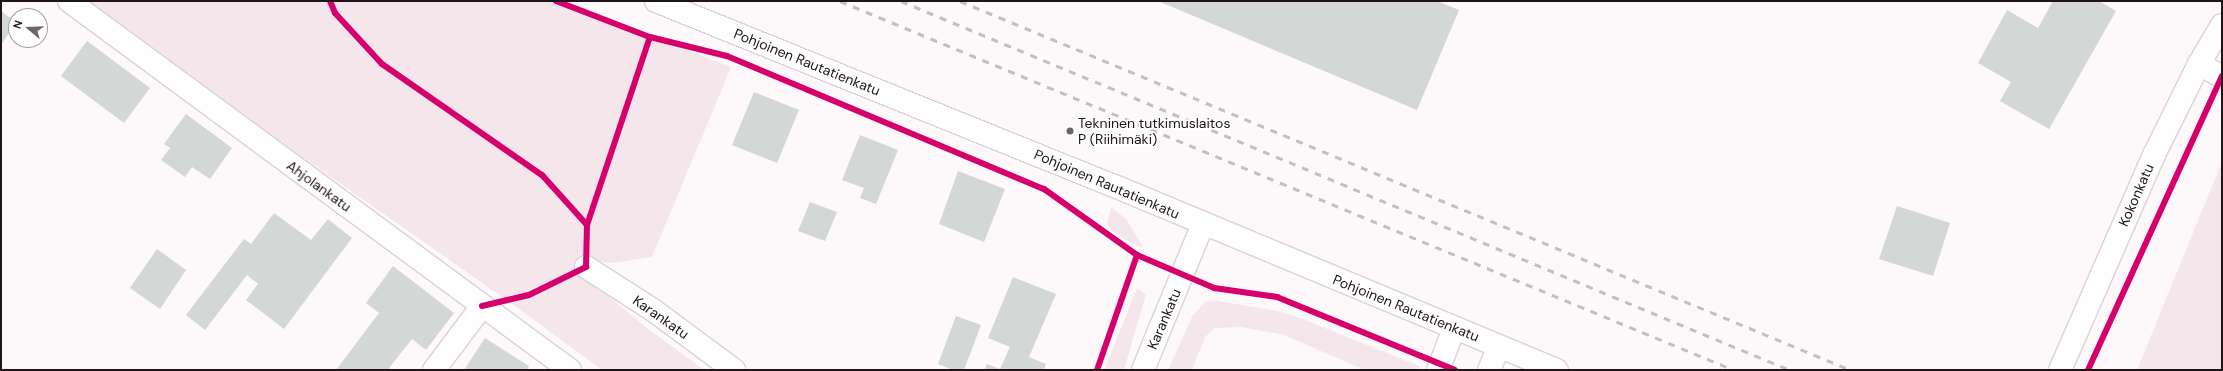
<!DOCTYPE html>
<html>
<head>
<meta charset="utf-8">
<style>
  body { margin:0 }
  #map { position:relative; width:2223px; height:371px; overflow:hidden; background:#fdf8fa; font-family:"DM Sans",sans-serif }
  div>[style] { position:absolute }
  .green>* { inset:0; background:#f5e6eb }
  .building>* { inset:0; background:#d3d7d5 }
  .roads { filter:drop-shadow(1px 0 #dbd2d6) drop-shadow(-1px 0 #dbd2d6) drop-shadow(0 1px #dbd2d6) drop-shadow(0 -1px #dbd2d6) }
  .minor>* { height:22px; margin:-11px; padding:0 11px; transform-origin:11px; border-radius:11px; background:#fffefe }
  .rail>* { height:3px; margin-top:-1.5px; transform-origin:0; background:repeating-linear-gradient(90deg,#c2c0c1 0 7px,transparent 0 14px) }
  .cycleway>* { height:6px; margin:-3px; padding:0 3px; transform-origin:3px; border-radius:3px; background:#d6006c }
  .dots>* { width:11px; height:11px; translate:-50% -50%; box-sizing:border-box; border:2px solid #fff; border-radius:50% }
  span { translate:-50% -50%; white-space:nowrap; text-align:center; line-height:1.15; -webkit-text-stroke:3px #fff; paint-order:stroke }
  .street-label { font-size:14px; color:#1f1418 }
  .poi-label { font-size:14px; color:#1f1418 }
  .left { translate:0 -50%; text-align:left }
  .frame { position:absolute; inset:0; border:2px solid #1f1418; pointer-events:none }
  .north { position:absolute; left:8px; top:8px; width:40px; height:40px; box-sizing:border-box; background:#fff; border:1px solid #a5a1a3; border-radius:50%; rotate:289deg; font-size:11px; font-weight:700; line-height:16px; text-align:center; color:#1f1418 }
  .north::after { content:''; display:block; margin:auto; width:14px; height:18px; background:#6d6467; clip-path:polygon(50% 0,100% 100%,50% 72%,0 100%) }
</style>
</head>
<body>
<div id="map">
  <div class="green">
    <i style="clip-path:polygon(80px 1px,566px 1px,731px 67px,652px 257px,612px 263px,580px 259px,573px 267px,647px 328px,704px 370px,602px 370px,518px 308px)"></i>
    <i style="clip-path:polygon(2222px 162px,2222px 370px,2137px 370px)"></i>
    <i style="clip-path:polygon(1111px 207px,1126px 219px,1143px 247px,1133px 244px,1112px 231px,1107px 224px)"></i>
    <i style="clip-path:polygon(1137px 289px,1146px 294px,1124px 370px,1104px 370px)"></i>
    <i style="clip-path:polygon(1212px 300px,1277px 311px,1295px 316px,1419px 366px,1418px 370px,1365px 370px,1284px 335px,1242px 327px,1214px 328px,1205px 337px,1192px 370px,1168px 370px,1193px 315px,1205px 302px)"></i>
  </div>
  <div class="building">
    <i style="clip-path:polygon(1158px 1px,1437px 1px,1459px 10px,1417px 110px)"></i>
    <i style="clip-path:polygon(2053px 1px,2099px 1px,2116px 11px,2049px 129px,2000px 101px,2011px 82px,1978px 63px,2007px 10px,2038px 28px)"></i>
    <i style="clip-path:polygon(1px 11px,16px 22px,1px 45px)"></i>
    <i style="clip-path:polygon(87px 41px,150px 88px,124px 123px,61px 76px)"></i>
    <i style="clip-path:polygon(754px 92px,799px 110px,777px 163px,732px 145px)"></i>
    <i style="clip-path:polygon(186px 114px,232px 148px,210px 179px,192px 167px,185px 177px,161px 160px,170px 148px,164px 144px)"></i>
    <i style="clip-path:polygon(860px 135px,898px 150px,876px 204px,860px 198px,864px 188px,842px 180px)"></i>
    <i style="clip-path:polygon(958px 171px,1005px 189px,984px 242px,939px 224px)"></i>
    <i style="clip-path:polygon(810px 202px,837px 212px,825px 241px,798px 231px)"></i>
    <i style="clip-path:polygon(1897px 206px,1950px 223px,1933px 276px,1879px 259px)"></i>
    <i style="clip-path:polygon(274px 213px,311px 240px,328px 219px,352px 238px,284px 329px,246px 300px,258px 284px,247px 275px,205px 330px,186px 315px,244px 239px,251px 244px)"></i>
    <i style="clip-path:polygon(157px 249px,186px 270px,160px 309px,130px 288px)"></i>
    <i style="clip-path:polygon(393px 266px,454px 313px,426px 350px,412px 339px,389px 368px,391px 370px,336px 370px,379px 313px,366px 303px)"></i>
    <i style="clip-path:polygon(1013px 277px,1056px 294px,1029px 357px,1046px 364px,1044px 370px,985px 370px,987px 364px,1000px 369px,1010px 347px,988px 338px)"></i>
    <i style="clip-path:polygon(956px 316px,981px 325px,964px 370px,953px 370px,938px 364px)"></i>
    <i style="clip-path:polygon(485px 338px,529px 366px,527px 370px,464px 370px)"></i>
  </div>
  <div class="roads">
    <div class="minor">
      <i style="left:69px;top:1px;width:622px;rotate:36.37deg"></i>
      <i style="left:656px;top:1px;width:492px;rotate:22deg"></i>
      <i style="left:1112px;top:185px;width:482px;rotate:22.6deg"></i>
      <i style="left:2199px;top:64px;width:26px;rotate:29deg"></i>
      <i style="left:586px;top:267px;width:80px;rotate:32.7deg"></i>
      <i style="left:653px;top:310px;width:101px;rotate:36.5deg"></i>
      <i style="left:434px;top:370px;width:80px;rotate:-53.1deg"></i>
      <i style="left:1143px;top:370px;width:158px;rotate:-67.7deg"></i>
      <i style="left:1438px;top:370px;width:44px;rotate:-68.7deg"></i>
      <i style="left:1489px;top:370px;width:26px;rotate:-67deg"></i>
      <i style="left:2060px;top:370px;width:235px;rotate:-66.4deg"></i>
      <i style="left:2154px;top:155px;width:102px;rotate:-63.7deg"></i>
      <i style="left:2199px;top:64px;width:45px;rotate:-59.5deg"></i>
    </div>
  </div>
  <div class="rail">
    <i style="left:840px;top:1px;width:967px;rotate:22.43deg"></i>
    <i style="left:901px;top:1px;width:963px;rotate:22.54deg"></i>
    <i style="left:960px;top:1px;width:964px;rotate:22.5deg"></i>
  </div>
  <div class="cycleway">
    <i style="left:330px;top:1px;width:13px;rotate:67deg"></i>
    <i style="left:335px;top:13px;width:69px;rotate:47.3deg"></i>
    <i style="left:382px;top:64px;width:195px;rotate:34.8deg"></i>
    <i style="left:542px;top:175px;width:67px;rotate:48deg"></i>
    <i style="left:556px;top:1px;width:101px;rotate:21deg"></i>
    <i style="left:650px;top:37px;width:79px;rotate:13.9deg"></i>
    <i style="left:727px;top:56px;width:344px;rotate:22.8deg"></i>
    <i style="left:1044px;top:189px;width:114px;rotate:35.4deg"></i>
    <i style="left:1137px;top:255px;width:84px;rotate:23.2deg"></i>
    <i style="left:1214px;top:288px;width:64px;rotate:8.1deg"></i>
    <i style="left:1277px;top:297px;width:192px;rotate:22.3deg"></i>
    <i style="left:482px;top:306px;width:48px;rotate:-13.2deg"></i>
    <i style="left:529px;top:295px;width:64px;rotate:-26.2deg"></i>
    <i style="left:586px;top:267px;width:42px;rotate:-88.6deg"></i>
    <i style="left:587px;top:225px;width:198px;rotate:-71.5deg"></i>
    <i style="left:1097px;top:370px;width:122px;rotate:-70.8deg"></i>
    <i style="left:2088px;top:370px;width:323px;rotate:-65.5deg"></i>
  </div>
  <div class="dots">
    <i style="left:1070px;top:131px;background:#6d6467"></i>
  </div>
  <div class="street-label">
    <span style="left:807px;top:62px;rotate:22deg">Pohjoinen Rautatienkatu</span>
    <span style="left:1107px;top:184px;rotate:23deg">Pohjoinen Rautatienkatu</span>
    <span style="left:319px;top:186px;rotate:36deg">Ahjolankatu</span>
    <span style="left:2136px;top:195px;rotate:-66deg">Kokonkatu</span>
    <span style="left:1406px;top:308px;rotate:22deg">Pohjoinen Rautatienkatu</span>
    <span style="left:661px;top:317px;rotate:35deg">Karankatu</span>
    <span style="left:1164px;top:319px;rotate:-67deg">Karankatu</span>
  </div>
  <div class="poi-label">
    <span class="left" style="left:1078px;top:131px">Tekninen tutkimuslaitos<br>P (Riihimäki)</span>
  </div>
  <div class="frame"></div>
  <div class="north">N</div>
</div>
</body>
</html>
